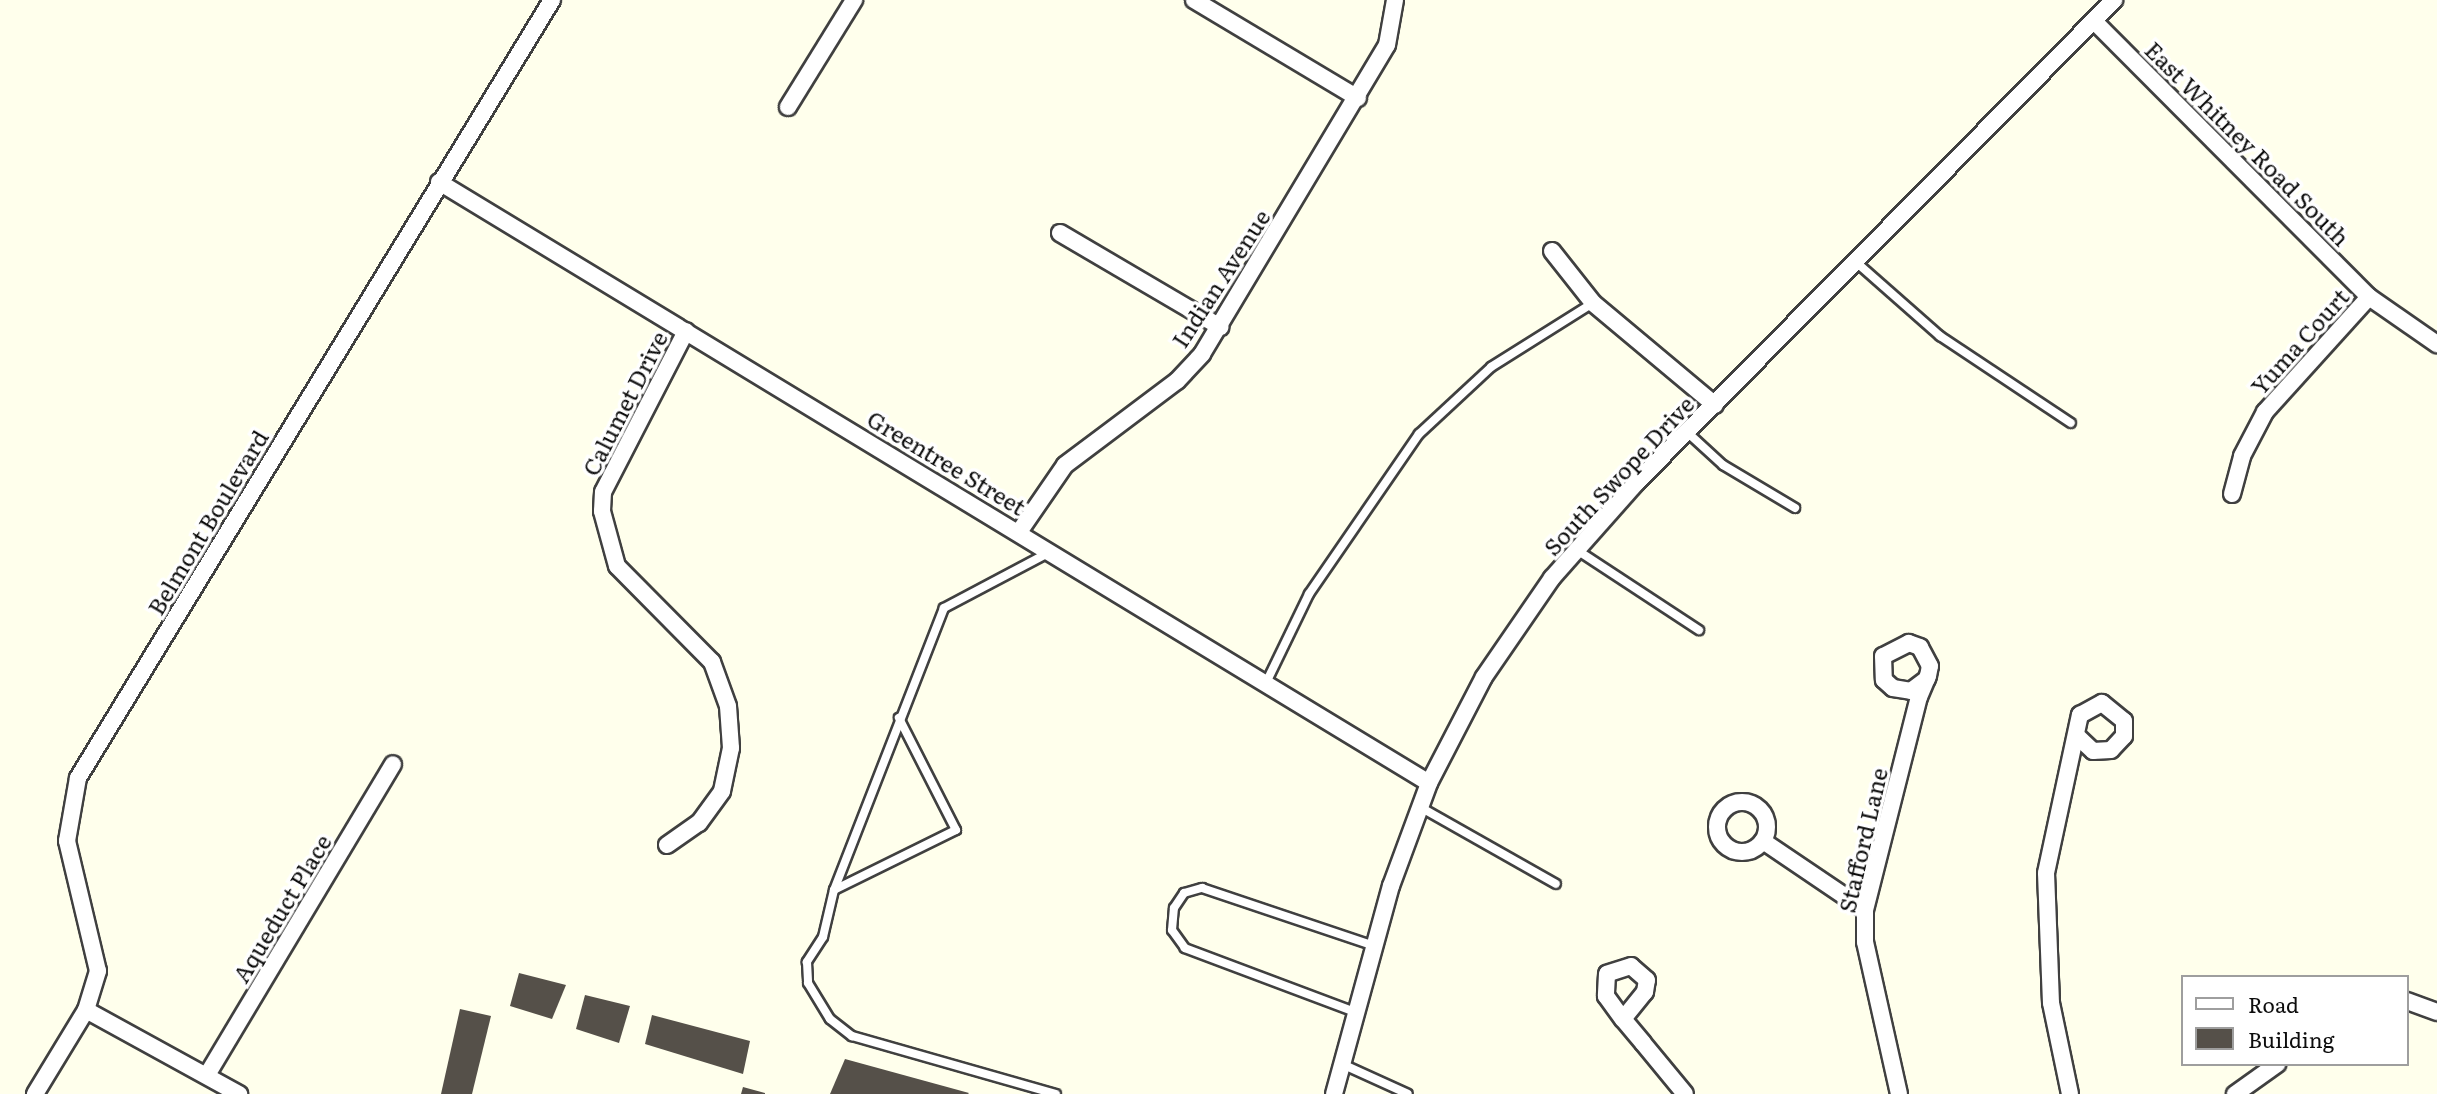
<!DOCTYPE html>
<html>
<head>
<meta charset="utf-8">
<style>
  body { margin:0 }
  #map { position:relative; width:2437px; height:1094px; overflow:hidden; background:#ffffec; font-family:Literata,serif }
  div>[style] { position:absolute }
  .building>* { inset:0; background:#555049 }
  .roads { filter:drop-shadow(2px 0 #404040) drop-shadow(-2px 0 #404040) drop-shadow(0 2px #404040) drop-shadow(0 -2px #404040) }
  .lane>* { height:8px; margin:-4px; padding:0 4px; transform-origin:4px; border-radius:4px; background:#fff }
  .street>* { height:16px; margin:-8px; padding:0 8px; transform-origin:8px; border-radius:8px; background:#fff }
  .street>.ring { margin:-8px; padding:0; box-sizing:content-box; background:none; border:16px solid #fff; border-radius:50% }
  span { translate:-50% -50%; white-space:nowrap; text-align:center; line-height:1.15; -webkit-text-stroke:7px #fff; paint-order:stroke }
  .street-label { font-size:23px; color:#0d0d0d }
  .legend { position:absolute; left:2181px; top:975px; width:228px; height:91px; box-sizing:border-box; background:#fff; border:2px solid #9e9e9e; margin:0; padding:9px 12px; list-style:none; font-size:21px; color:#0d0d0d }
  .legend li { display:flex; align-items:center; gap:14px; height:35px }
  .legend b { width:35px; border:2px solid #9e9e9e }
</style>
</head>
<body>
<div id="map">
  <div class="building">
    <i style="clip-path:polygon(519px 973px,566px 985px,552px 1019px,510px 1006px)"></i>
    <i style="clip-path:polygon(585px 995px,630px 1006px,619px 1043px,576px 1029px)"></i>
    <i style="clip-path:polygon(460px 1009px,491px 1016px,472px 1094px,441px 1094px)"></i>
    <i style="clip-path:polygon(652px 1015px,750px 1041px,743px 1074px,645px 1044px)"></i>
    <i style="clip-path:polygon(845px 1059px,969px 1093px,968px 1094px,830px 1094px)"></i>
    <i style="clip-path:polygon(743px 1087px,765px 1093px,765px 1094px,741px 1094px)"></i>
  </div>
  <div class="roads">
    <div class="lane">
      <i style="left:1857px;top:263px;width:111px;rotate:41.3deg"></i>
      <i style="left:1940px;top:336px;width:157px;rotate:33.6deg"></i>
      <i style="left:1687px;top:432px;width:49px;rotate:42.5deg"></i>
      <i style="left:1723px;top:465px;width:84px;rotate:30.8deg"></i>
      <i style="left:1577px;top:550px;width:146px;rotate:33.3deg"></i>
      <i style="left:1048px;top:553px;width:118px;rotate:152.1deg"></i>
      <i style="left:944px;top:608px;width:303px;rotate:111.3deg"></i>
      <i style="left:834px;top:890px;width:48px;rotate:103.2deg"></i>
      <i style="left:823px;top:937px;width:30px;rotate:123deg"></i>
      <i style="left:807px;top:962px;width:21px;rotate:87deg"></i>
      <i style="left:808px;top:983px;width:42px;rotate:58.6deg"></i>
      <i style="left:830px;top:1019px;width:28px;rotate:38deg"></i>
      <i style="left:852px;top:1036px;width:212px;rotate:15.9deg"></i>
      <i style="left:1265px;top:685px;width:101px;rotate:-64.2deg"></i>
      <i style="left:1309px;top:594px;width:194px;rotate:-55.5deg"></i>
      <i style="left:1419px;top:434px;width:98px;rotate:-42.9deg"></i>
      <i style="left:1491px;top:367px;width:120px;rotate:-32.1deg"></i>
      <i style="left:1420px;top:807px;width:156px;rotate:29.5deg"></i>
      <i style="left:834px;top:890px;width:136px;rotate:-26.2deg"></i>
      <i style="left:956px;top:830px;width:126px;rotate:-117deg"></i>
      <i style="left:1355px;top:1012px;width:182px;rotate:-159.4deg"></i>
      <i style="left:1185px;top:948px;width:22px;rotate:-126deg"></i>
      <i style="left:1172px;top:930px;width:22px;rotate:-85deg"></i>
      <i style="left:1174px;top:908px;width:18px;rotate:-56deg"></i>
      <i style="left:1184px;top:893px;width:19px;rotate:-16deg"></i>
      <i style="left:1202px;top:888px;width:182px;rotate:18.6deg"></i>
      <i style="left:1342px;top:1064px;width:72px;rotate:24.4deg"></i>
    </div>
    <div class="street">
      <i style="left:1194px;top:0;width:191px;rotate:30.9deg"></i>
      <i style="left:2094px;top:21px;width:390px;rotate:45.1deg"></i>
      <i style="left:2369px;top:297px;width:83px;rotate:34.7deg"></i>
      <i style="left:788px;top:107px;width:126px;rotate:-58.3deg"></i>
      <i style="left:439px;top:182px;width:1158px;rotate:31.26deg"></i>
      <i style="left:1060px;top:233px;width:186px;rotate:30.4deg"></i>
      <i style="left:1552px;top:251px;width:66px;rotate:51.7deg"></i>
      <i style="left:1593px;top:303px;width:159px;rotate:39.9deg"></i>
      <i style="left:2232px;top:494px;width:39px;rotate:-75deg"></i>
      <i style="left:2242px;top:456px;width:50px;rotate:-62.4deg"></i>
      <i style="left:2265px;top:412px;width:155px;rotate:-47.9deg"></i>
      <i style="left:1019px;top:532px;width:81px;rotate:-55.5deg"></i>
      <i style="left:1065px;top:465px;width:140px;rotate:-36.9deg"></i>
      <i style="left:1177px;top:381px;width:37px;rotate:-47deg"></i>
      <i style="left:1202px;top:354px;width:360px;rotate:-59.1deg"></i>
      <i style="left:1387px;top:45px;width:46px;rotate:-79.9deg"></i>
      <i class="ring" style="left:1717px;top:802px;width:34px;height:34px"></i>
      <i style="left:1763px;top:841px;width:123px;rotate:34.1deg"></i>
      <i style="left:667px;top:845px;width:39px;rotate:-35deg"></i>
      <i style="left:699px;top:823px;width:39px;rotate:-54deg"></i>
      <i style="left:722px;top:791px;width:44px;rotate:-78.2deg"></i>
      <i style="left:731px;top:748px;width:42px;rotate:-94.1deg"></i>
      <i style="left:728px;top:706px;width:47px;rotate:-110deg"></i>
      <i style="left:712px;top:662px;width:135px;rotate:-134.7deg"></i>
      <i style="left:617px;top:566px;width:57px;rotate:-105.3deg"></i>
      <i style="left:602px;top:511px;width:19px;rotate:-87deg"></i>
      <i style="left:603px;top:492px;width:181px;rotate:-62.7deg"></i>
      <i style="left:2407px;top:1001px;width:32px;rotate:20deg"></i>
      <i style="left:86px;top:1010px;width:175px;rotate:28.8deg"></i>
      <i style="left:1623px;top:1019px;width:35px;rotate:-51deg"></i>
      <i style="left:1645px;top:992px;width:12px;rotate:-81deg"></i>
      <i style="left:1647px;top:980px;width:21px;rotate:-139deg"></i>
      <i style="left:1631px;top:966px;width:25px;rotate:162deg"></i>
      <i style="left:1607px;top:974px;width:22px;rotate:93deg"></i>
      <i style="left:1606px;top:996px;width:29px;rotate:54deg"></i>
      <i style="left:1623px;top:1019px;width:31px;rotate:50deg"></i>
      <i style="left:1643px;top:1043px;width:66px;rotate:50.5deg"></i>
      <i style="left:207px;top:1075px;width:362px;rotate:-59.1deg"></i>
      <i style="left:35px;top:1094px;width:98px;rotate:-58.7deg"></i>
      <i style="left:86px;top:1010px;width:41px;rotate:-72.9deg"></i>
      <i style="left:98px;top:971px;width:134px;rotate:-103.4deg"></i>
      <i style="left:67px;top:841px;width:64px;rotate:-80.1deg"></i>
      <i style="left:78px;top:778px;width:911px;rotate:-58.65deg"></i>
      <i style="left:1334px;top:1094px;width:216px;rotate:-74.7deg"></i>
      <i style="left:1391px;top:886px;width:110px;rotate:-69.7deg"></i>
      <i style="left:1429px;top:783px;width:119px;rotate:-62.6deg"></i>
      <i style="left:1484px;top:677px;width:120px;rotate:-55.5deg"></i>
      <i style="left:1552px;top:578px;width:127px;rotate:-48.5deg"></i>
      <i style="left:1636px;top:483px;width:680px;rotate:-45.3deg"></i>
      <i style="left:1899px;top:1094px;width:156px;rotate:-102.6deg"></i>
      <i style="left:1865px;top:942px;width:32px;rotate:-90deg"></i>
      <i style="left:1865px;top:910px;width:220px;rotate:-75.8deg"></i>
      <i style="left:1919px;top:697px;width:23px;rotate:-67deg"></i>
      <i style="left:1928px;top:676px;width:10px;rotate:-79deg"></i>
      <i style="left:1930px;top:666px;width:21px;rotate:-118deg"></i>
      <i style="left:1920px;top:647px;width:12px;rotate:-160deg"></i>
      <i style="left:1909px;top:643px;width:29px;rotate:153deg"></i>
      <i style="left:1883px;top:656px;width:24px;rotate:88deg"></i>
      <i style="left:1884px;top:680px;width:12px;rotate:42deg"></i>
      <i style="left:1893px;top:688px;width:18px;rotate:9deg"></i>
      <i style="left:1911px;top:691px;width:20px;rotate:-37deg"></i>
      <i style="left:2070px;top:1094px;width:93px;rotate:-101.8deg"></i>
      <i style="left:2051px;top:1003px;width:130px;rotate:-92.2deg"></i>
      <i style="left:2046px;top:873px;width:162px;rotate:-77.9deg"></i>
      <i style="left:2080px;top:715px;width:25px;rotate:-29deg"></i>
      <i style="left:2102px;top:703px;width:28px;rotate:39deg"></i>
      <i style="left:2124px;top:721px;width:15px;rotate:90deg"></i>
      <i style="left:2124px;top:736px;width:19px;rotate:133deg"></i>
      <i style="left:2111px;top:750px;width:18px;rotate:177deg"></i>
      <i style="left:2093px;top:751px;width:21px;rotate:-137deg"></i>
      <i style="left:2235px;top:1094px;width:52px;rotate:-35.5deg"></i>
    </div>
  </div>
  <div class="street-label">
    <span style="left:2248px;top:143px;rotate:45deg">East Whitney Road South</span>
    <span style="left:1220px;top:278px;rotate:-57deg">Indian Avenue</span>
    <span style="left:2299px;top:341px;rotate:-48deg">Yuma Court</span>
    <span style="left:624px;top:403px;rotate:-63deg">Calumet Drive</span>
    <span style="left:947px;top:462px;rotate:31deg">Greentree Street</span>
    <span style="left:1618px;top:475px;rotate:-47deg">South Swope Drive</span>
    <span style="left:207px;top:522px;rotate:-59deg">Belmont Boulevard</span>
    <span style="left:1862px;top:840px;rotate:-77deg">Stafford Lane</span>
    <span style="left:281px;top:908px;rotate:-59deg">Aqueduct Place</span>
  </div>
  <ul class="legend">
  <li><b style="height:9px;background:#fff"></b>Road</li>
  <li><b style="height:19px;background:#555049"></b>Building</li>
  </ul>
</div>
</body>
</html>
